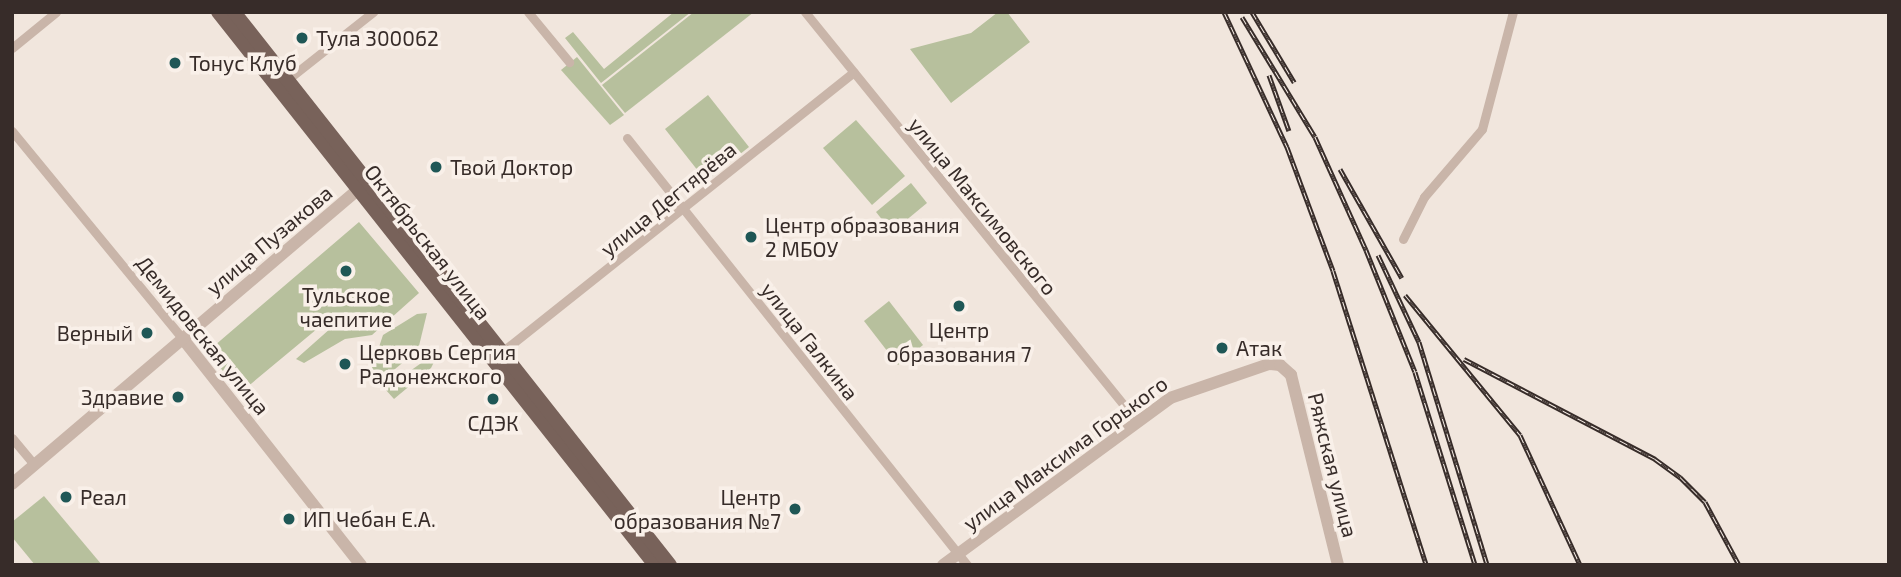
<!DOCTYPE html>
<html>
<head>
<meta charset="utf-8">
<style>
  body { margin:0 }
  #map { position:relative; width:1901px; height:577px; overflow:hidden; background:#f1e6dd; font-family:"Exo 2",sans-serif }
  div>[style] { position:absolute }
  .green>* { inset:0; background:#b7c09d }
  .minor>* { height:9px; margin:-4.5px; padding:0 4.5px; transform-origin:4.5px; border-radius:4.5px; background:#c9b5a9 }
  .tertiary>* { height:12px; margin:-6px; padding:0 6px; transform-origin:6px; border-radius:6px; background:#c9b5a9 }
  .primary>* { height:14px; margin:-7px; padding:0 7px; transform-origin:7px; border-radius:7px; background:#78625a }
  .rail>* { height:5px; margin-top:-2.5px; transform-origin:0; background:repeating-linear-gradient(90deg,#f9f0e9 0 8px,#372c29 0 16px); box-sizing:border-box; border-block:2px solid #372c29 }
  .dots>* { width:19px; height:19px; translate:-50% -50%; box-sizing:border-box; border:4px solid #f9f0e9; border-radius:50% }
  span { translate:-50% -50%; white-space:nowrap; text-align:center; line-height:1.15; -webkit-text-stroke:7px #f9f0e9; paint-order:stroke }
  .poi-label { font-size:21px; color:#372c29 }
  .left { translate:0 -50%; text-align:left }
  .right { translate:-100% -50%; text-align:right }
  .street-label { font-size:21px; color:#372c29 }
  .frame { position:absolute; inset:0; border:14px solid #372c29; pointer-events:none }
</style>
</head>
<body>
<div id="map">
  <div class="green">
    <i style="clip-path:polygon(674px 12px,691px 12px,601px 83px,565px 38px,573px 32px,604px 69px)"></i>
    <i style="clip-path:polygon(694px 12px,754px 12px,625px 113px,602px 85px)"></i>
    <i style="clip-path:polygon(998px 12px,1007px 12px,1030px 42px,951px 103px,910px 49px,971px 33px)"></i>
    <i style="clip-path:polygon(577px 57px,624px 115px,610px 125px,561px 70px)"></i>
    <i style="clip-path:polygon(708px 95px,749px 147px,706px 181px,665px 129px)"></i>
    <i style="clip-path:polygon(856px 120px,905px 176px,872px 205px,823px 148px)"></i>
    <i style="clip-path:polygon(911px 183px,927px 203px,892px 232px,876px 212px)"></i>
    <i style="clip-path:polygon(359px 222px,419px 293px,372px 335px,345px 339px,304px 363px,296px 359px,340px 320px,335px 314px,240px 393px,207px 352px)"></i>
    <i style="clip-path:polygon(889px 301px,923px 345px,898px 365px,864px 321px)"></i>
    <i style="clip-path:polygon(427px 313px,418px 350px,383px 379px,374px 376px,372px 368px,383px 335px,417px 314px)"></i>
    <i style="clip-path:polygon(431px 356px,435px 360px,431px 368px,394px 399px,385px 389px)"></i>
    <i style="clip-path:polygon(44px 496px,102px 565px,35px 565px,12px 537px,12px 522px)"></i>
  </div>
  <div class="minor">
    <i style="left:528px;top:12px;width:65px;rotate:50.6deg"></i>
    <i style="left:805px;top:12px;width:525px;rotate:50.95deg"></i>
    <i style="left:12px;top:48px;width:57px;rotate:-39.3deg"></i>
    <i style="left:287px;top:80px;width:110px;rotate:-38.3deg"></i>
    <i style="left:12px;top:131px;width:269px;rotate:50.6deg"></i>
    <i style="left:627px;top:138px;width:546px;rotate:51.47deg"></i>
    <i style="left:1403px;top:239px;width:47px;rotate:-63.4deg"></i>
    <i style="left:1424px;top:197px;width:89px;rotate:-49.5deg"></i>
    <i style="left:1482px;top:129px;width:121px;rotate:-75.2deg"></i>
    <i style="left:503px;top:351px;width:448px;rotate:-38.5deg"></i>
    <i style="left:12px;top:438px;width:35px;rotate:50deg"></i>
  </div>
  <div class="tertiary">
    <i style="left:183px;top:339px;width:288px;rotate:51.8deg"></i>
    <i style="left:12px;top:484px;width:455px;rotate:-40.4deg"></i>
    <i style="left:943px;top:565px;width:282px;rotate:-36.3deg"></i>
    <i style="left:1170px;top:398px;width:105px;rotate:-19deg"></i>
    <i style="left:1269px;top:364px;width:11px;rotate:5deg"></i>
    <i style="left:1280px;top:365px;width:15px;rotate:42deg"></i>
    <i style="left:1291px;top:375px;width:196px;rotate:76.1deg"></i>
  </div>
  <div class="primary">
    <i style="left:218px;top:12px;width:705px;rotate:51.68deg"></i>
    <i style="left:234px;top:12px;width:704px;rotate:51.75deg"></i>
  </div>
  <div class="rail">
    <i style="left:1224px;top:12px;width:149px;rotate:65deg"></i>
    <i style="left:1287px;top:147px;width:132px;rotate:69.6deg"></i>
    <i style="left:1333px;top:271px;width:308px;rotate:72.4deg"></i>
    <i style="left:1252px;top:12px;width:82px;rotate:59deg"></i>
    <i style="left:1242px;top:17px;width:140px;rotate:58.7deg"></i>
    <i style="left:1315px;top:137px;width:124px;rotate:65.7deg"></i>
    <i style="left:1366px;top:250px;width:131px;rotate:68.1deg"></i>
    <i style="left:1415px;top:372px;width:202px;rotate:72.7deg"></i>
    <i style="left:1269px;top:75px;width:59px;rotate:70.3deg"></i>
    <i style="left:1340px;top:169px;width:125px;rotate:60.4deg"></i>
    <i style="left:1378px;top:255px;width:96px;rotate:64.8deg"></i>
    <i style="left:1419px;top:342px;width:233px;rotate:73deg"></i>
    <i style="left:1405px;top:295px;width:181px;rotate:50.6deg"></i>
    <i style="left:1520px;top:435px;width:143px;rotate:65.2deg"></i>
    <i style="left:1464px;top:359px;width:216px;rotate:27.6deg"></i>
    <i style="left:1655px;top:459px;width:31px;rotate:36deg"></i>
    <i style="left:1680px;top:477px;width:35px;rotate:45deg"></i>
    <i style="left:1705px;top:502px;width:72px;rotate:61.6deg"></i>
  </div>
  <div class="dots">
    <i style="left:302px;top:38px;background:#1f5756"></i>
    <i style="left:175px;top:63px;background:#1f5756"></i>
    <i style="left:436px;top:167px;background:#1f5756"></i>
    <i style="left:751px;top:237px;background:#1f5756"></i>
    <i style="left:346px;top:271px;background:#1f5756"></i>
    <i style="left:959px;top:306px;background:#1f5756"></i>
    <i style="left:147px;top:333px;background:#1f5756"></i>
    <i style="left:1222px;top:348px;background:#1f5756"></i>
    <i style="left:345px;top:364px;background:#1f5756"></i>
    <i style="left:178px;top:397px;background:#1f5756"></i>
    <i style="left:493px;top:399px;background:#1f5756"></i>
    <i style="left:66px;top:497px;background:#1f5756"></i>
    <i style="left:795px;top:509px;background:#1f5756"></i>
    <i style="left:289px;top:519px;background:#1f5756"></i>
  </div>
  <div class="poi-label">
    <span class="left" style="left:316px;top:38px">Тула 300062</span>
    <span class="left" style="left:189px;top:63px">Тонус Клуб</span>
    <span class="left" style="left:450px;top:167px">Твой Доктор</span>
    <span class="left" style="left:765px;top:237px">Центр образования<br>2 МБОУ</span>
    <span style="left:346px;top:307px">Тульское<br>чаепитие</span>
    <span style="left:959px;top:342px">Центр<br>образования 7</span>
    <span class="right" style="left:133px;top:333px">Верный</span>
    <span class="left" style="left:1236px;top:348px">Атак</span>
    <span class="left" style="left:359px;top:364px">Церковь Сергия<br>Радонежского</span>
    <span class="right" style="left:164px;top:397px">Здравие</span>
    <span style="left:493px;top:423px">СДЭК</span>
    <span class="left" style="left:80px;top:497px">Реал</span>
    <span class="right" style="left:781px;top:509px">Центр<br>образования №7</span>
    <span class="left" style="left:303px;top:519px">ИП Чебан Е.А.</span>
  </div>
  <div class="street-label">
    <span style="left:668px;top:199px;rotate:-39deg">улица Дегтярёва</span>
    <span style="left:983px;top:206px;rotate:51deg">улица Максимовского</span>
    <span style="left:269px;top:240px;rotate:-40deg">улица Пузакова</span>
    <span style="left:428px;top:242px;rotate:52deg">Октябрьская улица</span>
    <span style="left:203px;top:335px;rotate:51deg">Демидовская улица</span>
    <span style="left:810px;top:341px;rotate:52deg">улица Галкина</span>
    <span style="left:1065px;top:453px;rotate:-36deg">улица Максима Горького</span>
    <span style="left:1333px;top:465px;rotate:76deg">Ряжская улица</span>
  </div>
  <div class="frame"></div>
</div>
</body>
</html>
